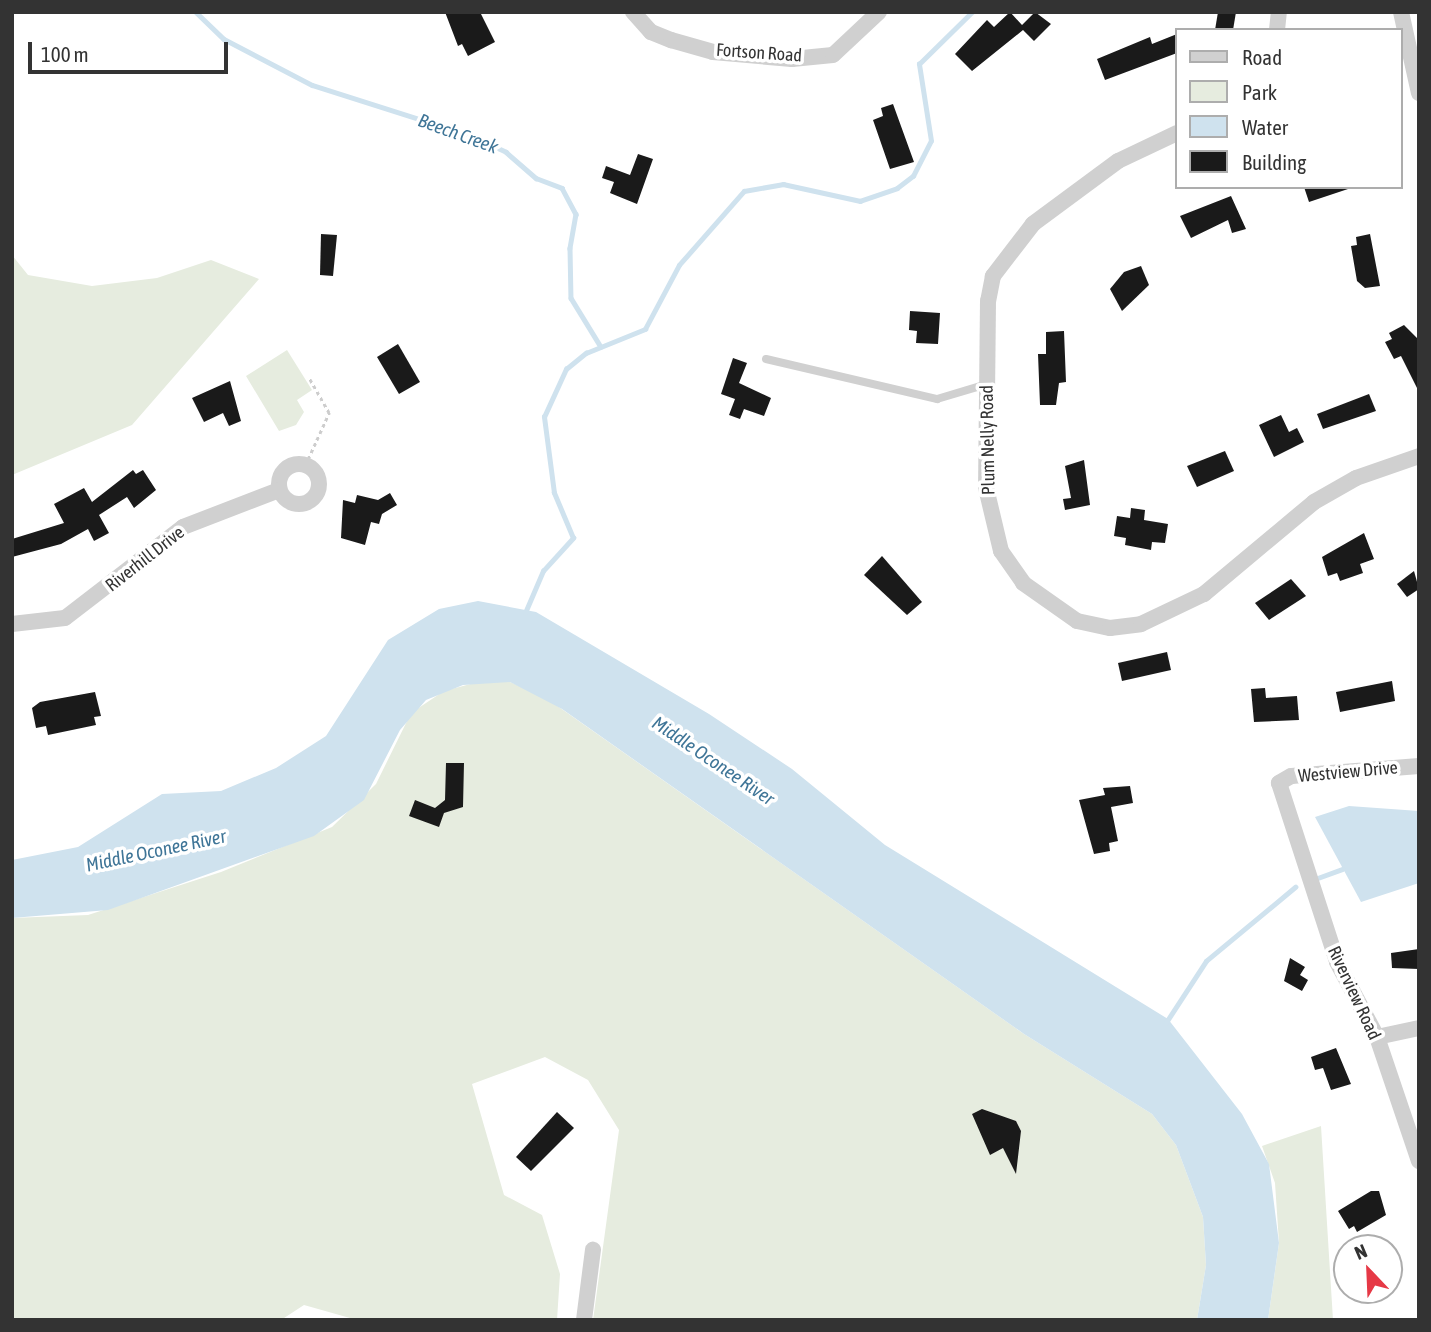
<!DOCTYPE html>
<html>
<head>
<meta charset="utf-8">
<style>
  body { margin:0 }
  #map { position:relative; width:1431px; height:1332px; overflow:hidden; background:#fff; font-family:"Asap Condensed",sans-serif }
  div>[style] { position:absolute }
  .green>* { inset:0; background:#e6ecdf }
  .water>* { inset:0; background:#cfe2ee }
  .stream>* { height:4.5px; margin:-2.25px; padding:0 2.25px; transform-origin:2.25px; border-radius:2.25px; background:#cfe2ee }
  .building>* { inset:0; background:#1a1a1a }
  .path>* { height:2.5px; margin-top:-1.25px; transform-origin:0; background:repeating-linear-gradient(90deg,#cdcdcd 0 3.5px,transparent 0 7px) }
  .lane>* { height:8px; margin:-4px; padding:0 4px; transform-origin:4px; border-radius:4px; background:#d0d0d0 }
  .street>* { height:16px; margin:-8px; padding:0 8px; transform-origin:8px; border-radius:8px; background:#d0d0d0 }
  .street>.ring { margin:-8px; padding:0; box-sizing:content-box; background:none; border:16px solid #d0d0d0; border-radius:50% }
  span { translate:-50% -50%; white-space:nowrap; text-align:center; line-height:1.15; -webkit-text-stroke:7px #fff; paint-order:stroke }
  .street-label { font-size:18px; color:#333 }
  .water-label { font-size:19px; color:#3f7597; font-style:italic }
  .frame { position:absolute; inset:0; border:14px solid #333; pointer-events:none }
  .legend { position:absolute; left:1175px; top:28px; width:228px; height:161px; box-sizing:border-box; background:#fff; border:2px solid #adadad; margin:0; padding:9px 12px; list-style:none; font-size:21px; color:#333 }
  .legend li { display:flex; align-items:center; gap:14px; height:35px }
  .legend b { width:35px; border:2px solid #adadad }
  .north { position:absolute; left:1333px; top:1234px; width:70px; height:70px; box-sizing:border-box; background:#fff; border:2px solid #adadad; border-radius:50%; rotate:337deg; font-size:19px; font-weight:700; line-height:28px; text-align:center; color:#333 }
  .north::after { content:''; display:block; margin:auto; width:24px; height:32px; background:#e63946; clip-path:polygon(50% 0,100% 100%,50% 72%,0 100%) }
  .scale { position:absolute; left:28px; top:42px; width:200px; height:32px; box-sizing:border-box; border:4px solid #333; border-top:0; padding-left:9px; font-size:21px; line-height:24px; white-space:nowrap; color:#333; -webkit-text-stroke:5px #fff; paint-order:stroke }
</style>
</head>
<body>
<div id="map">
  <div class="green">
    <i style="clip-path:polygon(12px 255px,28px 275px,92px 286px,157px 278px,211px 260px,259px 279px,132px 425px,12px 475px)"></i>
    <i style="clip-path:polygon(287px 350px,312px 390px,297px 400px,304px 412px,296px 425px,279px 431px,246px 376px)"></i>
    <i style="clip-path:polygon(482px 681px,510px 682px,546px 698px,1024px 1034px,1152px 1114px,1176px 1145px,1203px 1217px,1206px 1265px,1197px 1320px,593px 1320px,619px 1130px,588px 1080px,545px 1057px,472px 1084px,504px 1195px,542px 1215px,560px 1274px,557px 1320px,357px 1320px,304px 1305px,281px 1320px,12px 1320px,12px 918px,88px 915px,221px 872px,332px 827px,376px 784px,411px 713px,444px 691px)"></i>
    <i style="clip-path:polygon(1321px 1126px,1333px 1320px,1268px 1320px,1279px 1243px,1275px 1183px,1262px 1146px)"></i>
  </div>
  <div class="water">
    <i style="clip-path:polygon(478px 601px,536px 612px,709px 714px,792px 769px,885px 845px,1168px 1019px,1242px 1114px,1269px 1164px,1279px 1243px,1268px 1320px,1197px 1320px,1206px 1265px,1203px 1217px,1176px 1145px,1152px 1114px,1024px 1034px,562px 709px,510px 682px,463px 685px,426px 700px,400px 730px,364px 800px,314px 836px,108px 910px,12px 918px,12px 860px,78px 847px,162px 794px,221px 791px,276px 768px,326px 736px,388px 640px,439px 609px)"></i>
    <i style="clip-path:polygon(1349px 806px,1419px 811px,1419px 883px,1361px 902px,1315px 817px)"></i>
  </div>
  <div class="stream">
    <i style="left:196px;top:12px;width:39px;rotate:44deg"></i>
    <i style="left:224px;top:39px;width:99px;rotate:27.6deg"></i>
    <i style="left:312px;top:85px;width:166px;rotate:17.6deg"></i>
    <i style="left:470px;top:135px;width:40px;rotate:25deg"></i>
    <i style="left:506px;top:152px;width:40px;rotate:41deg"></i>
    <i style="left:536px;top:178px;width:28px;rotate:21deg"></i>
    <i style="left:562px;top:188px;width:30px;rotate:62deg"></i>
    <i style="left:576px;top:214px;width:35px;rotate:100deg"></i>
    <i style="left:570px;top:248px;width:50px;rotate:88.9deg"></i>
    <i style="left:571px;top:298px;width:57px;rotate:58.5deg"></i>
    <i style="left:525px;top:613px;width:46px;rotate:-66.8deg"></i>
    <i style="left:543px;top:571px;width:45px;rotate:-47.7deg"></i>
    <i style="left:573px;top:538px;width:49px;rotate:-112.9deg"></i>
    <i style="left:554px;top:493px;width:77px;rotate:-97.5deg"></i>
    <i style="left:544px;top:417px;width:53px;rotate:-65.4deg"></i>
    <i style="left:566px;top:369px;width:26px;rotate:-39deg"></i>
    <i style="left:586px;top:353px;width:64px;rotate:-22.1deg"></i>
    <i style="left:645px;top:329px;width:72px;rotate:-62deg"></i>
    <i style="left:679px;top:265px;width:98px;rotate:-48.7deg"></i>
    <i style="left:744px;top:191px;width:40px;rotate:-10deg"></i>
    <i style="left:783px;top:184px;width:79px;rotate:12.4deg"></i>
    <i style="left:860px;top:201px;width:39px;rotate:-19deg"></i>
    <i style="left:897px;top:188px;width:20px;rotate:-37deg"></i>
    <i style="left:913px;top:176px;width:39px;rotate:-63deg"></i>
    <i style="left:931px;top:141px;width:78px;rotate:-98.9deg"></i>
    <i style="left:919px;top:64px;width:74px;rotate:-44.5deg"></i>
    <i style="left:1315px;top:879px;width:29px;rotate:-20deg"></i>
    <i style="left:1165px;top:1024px;width:75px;rotate:-56.9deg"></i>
    <i style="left:1206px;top:961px;width:116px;rotate:-39.7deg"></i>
  </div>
  <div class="building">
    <i style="clip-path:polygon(445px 12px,480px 12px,495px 42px,468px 56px,462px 44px,458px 46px)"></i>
    <i style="clip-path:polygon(1010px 12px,1022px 25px,1035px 12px,1051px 24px,1034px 41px,1023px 30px,972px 71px,955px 54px,987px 20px,994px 27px)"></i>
    <i style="clip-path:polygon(1218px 12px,1236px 12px,1233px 30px,1215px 30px)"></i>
    <i style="clip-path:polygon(1177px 34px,1177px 53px,1105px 80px,1097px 59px,1150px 37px,1152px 44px)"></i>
    <i style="clip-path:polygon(893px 104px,914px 162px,890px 169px,873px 120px,883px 116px,881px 108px)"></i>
    <i style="clip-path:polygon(638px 154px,653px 159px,637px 204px,610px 193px,614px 182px,602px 178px,606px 166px,630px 175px)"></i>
    <i style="clip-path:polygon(1304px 187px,1347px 187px,1348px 189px,1309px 202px)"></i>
    <i style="clip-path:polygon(1231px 196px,1246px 229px,1232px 233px,1228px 220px,1191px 238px,1180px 216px)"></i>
    <i style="clip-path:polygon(321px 234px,337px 235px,333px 276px,320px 275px)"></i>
    <i style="clip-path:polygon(1370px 234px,1380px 286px,1365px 288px,1357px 281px,1351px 246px,1357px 245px,1356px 237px)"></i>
    <i style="clip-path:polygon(1141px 266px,1149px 285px,1122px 311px,1110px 289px,1124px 272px)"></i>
    <i style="clip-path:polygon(910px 311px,940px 313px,938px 344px,916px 343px,917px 331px,909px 330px)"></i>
    <i style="clip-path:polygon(1404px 325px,1419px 340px,1419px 392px,1401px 356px,1394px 359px,1385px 342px,1392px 339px,1389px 333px)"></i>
    <i style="clip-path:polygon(1064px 331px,1066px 382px,1059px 383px,1056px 405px,1040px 405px,1038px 354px,1046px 354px,1046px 332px)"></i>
    <i style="clip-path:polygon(398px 344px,420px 382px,399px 394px,377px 357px)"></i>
    <i style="clip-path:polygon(733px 358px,747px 363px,739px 383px,771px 398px,764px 416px,744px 409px,740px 419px,729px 415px,735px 399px,721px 394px)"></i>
    <i style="clip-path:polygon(230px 381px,241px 421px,229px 426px,223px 413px,204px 422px,192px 398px)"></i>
    <i style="clip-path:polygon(1369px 394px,1376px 411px,1323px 429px,1317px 414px)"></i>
    <i style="clip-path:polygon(1281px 415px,1289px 432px,1297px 428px,1304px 442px,1274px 457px,1259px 425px)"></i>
    <i style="clip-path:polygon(1225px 451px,1234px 471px,1197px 487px,1187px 466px)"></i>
    <i style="clip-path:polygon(1084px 460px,1090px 505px,1065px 510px,1063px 499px,1071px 498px,1065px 466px)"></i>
    <i style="clip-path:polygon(133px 470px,136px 474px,143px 470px,156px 490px,134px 508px,127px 497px,99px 515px,109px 533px,94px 541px,88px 529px,61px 544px,12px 557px,12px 539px,64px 523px,54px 504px,84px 488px,92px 502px)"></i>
    <i style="clip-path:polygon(390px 493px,397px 505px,382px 514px,379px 524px,371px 522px,365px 545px,341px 538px,343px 500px,355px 503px,357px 495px,378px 500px)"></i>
    <i style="clip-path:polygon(1131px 508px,1145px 510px,1144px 520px,1168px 524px,1165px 543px,1152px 542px,1151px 550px,1125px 545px,1126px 538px,1114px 536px,1117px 516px,1130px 518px)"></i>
    <i style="clip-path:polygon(1364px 533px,1374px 559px,1360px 564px,1363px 573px,1340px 581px,1337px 573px,1328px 576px,1322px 557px)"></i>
    <i style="clip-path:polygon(882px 556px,922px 602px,907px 615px,864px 575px)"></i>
    <i style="clip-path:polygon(1414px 571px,1419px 589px,1407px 597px,1397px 584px)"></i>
    <i style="clip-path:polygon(1291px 579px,1306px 596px,1269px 620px,1255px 603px)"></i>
    <i style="clip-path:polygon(1167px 652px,1171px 670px,1122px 681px,1118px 663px)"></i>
    <i style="clip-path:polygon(1392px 681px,1395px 701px,1340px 712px,1336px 692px)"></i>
    <i style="clip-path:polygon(1265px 688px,1266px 698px,1297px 696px,1299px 720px,1254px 722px,1251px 689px)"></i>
    <i style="clip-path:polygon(95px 692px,101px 716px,94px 717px,96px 725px,48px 735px,46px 726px,36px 728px,32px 708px,40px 702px)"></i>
    <i style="clip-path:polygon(446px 763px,464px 763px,463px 807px,444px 813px,439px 827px,409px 816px,415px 800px,435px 808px,445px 800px)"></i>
    <i style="clip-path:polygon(1130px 786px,1133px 803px,1111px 807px,1118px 841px,1109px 843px,1110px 851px,1094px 854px,1079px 800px,1105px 795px,1103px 788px)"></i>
    <i style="clip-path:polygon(1419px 949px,1419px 969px,1392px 968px,1391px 953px)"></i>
    <i style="clip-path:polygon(1290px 958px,1305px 967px,1300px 975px,1308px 980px,1302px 991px,1284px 981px)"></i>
    <i style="clip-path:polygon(1336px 1048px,1351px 1084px,1331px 1090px,1323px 1068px,1315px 1070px,1311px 1057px)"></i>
    <i style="clip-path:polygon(982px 1109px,1016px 1121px,1021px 1131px,1016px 1174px,1003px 1148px,990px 1155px,972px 1114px)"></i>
    <i style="clip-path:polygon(557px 1112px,574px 1128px,531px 1171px,516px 1157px)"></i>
    <i style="clip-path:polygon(1371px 1191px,1379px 1191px,1386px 1215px,1357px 1232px,1354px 1226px,1349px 1229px,1338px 1211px)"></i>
  </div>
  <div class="path">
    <i style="left:308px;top:459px;width:51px;rotate:-65.5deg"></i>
    <i style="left:329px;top:413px;width:39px;rotate:-120deg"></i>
  </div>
  <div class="lane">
    <i style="left:766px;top:359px;width:176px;rotate:13.2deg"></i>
    <i style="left:937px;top:399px;width:52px;rotate:-16.7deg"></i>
  </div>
  <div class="street">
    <i style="left:633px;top:12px;width:27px;rotate:48deg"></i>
    <i style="left:651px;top:32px;width:22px;rotate:22deg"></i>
    <i style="left:671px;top:40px;width:44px;rotate:15.9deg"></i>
    <i style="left:713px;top:52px;width:79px;rotate:5.1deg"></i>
    <i style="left:792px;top:59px;width:41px;rotate:-5.6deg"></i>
    <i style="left:833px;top:55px;width:63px;rotate:-43.1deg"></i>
    <i style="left:1401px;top:12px;width:83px;rotate:77.5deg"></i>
    <i style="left:1277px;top:30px;width:18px;rotate:-84deg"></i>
    <i style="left:1177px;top:133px;width:65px;rotate:154.6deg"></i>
    <i style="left:1118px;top:161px;width:106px;rotate:143.5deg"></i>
    <i style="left:1033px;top:224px;width:66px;rotate:127.6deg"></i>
    <i style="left:993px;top:276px;width:25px;rotate:101deg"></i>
    <i style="left:988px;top:301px;width:187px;rotate:90.6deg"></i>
    <i style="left:986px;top:488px;width:65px;rotate:76.6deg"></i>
    <i style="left:1001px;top:551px;width:39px;rotate:55deg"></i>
    <i style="left:1023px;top:583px;width:66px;rotate:35.1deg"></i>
    <i style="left:1077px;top:621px;width:34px;rotate:12deg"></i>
    <i style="left:1110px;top:628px;width:31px;rotate:-7deg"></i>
    <i style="left:1141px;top:624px;width:70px;rotate:-25.5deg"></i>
    <i style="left:1204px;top:594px;width:143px;rotate:-39.9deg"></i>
    <i style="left:1314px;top:502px;width:48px;rotate:-29.7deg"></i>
    <i style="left:1356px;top:478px;width:67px;rotate:-19.2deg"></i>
    <i class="ring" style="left:279px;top:464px;width:24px;height:24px"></i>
    <i style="left:12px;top:624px;width:53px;rotate:-6.5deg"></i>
    <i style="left:65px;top:618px;width:149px;rotate:-37.6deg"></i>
    <i style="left:183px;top:527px;width:103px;rotate:-21.1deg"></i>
    <i style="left:1419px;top:766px;width:128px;rotate:175.5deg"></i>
    <i style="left:1291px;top:776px;width:14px;rotate:150deg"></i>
    <i style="left:1279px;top:783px;width:188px;rotate:72deg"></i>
    <i style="left:1337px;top:962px;width:85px;rotate:61.9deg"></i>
    <i style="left:1377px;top:1037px;width:131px;rotate:71.3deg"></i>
    <i style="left:1377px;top:1037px;width:43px;rotate:-12.1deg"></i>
    <i style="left:584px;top:1320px;width:71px;rotate:-82.7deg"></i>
  </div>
  <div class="street-label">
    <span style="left:759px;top:53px;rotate:4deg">Fortson Road</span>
    <span style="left:988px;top:440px;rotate:-91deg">Plum Nelly Road</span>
    <span style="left:145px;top:559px;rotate:-38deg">Riverhill Drive</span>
    <span style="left:1348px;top:772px;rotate:-5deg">Westview Drive</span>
    <span style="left:1354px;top:993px;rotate:65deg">Riverview Road</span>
  </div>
  <div class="water-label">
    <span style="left:458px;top:134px;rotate:20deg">Beech Creek</span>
    <span style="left:713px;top:761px;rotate:34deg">Middle Oconee River</span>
    <span style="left:156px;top:851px;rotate:-12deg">Middle Oconee River</span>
  </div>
  <div class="frame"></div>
  <ul class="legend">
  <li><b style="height:9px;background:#d0d0d0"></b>Road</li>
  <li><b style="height:19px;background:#e6ecdf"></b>Park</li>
  <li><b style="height:19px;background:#cfe2ee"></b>Water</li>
  <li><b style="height:19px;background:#1a1a1a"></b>Building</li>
  </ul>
  <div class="north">N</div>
  <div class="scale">100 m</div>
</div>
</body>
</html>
